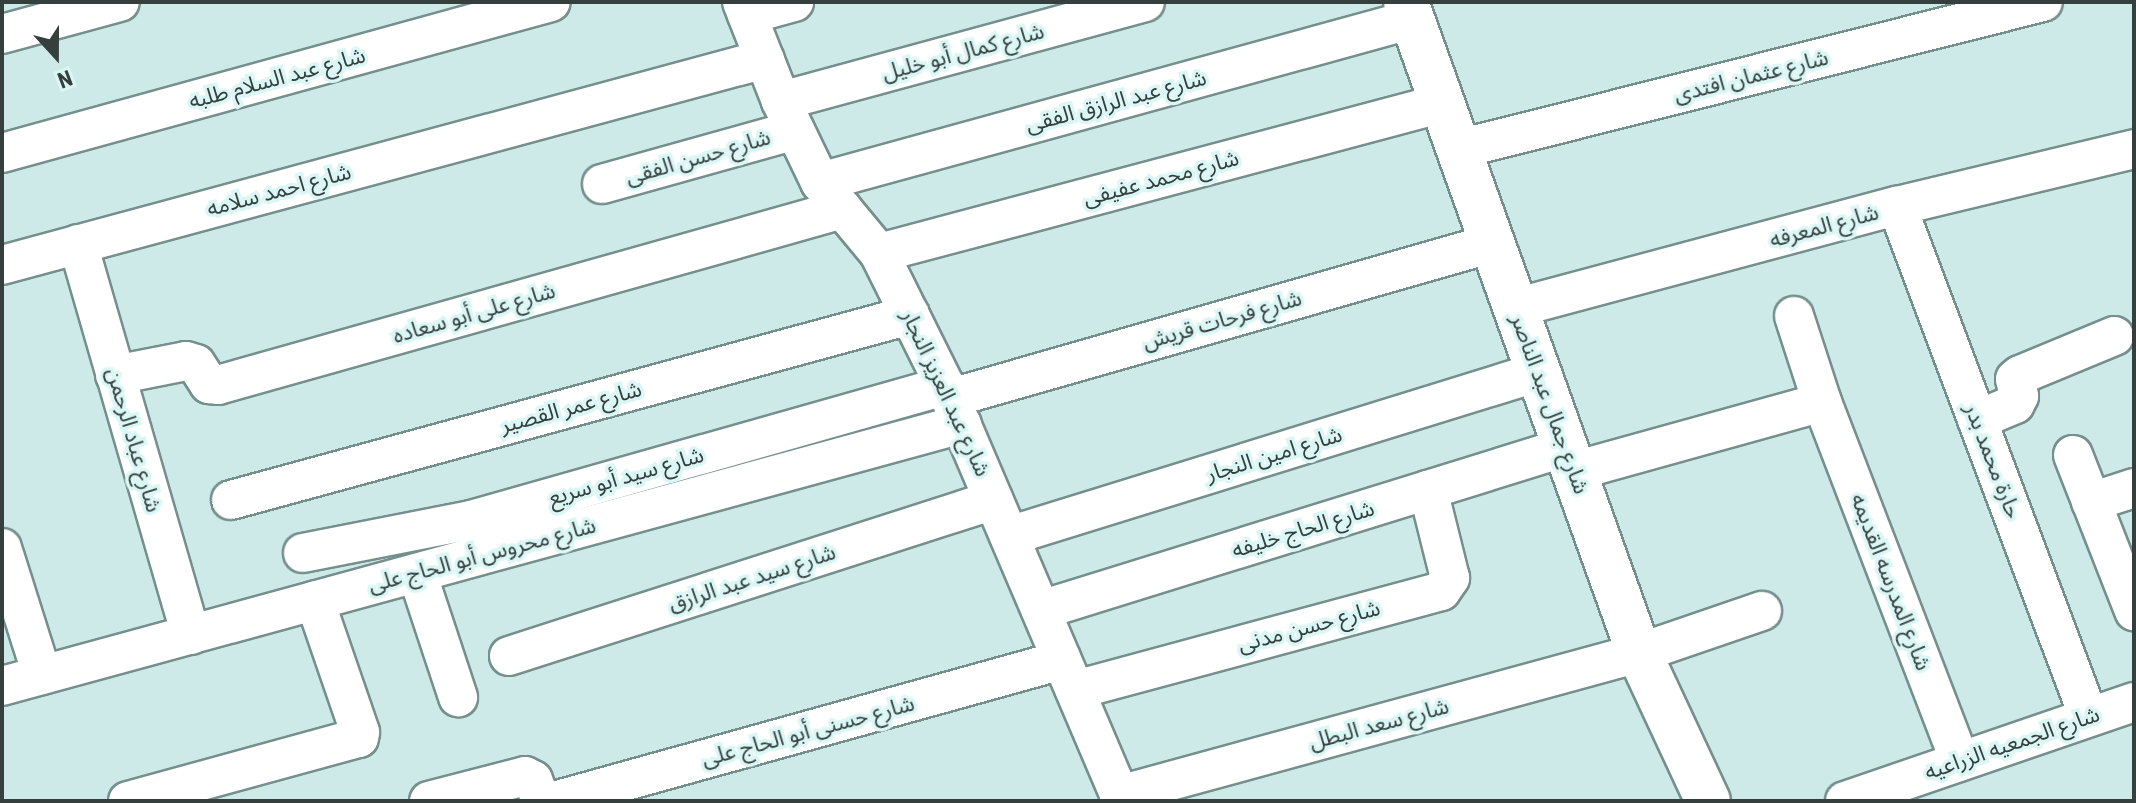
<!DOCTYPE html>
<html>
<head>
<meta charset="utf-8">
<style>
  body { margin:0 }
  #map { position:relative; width:2136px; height:803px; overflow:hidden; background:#ceeae8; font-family:"Roboto Condensed","Noto Sans Arabic",sans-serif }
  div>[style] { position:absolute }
  .roads { filter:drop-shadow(2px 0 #758f8d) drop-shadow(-2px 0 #758f8d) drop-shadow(0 2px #758f8d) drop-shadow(0 -2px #758f8d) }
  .street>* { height:38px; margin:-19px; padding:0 19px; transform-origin:19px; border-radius:19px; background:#fff }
  .secondary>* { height:44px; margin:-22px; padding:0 22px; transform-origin:22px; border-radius:22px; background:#fff }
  span { translate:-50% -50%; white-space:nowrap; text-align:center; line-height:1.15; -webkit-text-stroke:7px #dbf7f5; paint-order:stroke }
  .street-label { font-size:22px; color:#343f3e }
  .frame { position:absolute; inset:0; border:4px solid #343f3e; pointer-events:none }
  .north { position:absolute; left:16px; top:16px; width:80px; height:80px; -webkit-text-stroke:6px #dbf7f5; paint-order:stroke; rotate:159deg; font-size:22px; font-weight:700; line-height:32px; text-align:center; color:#343f3e }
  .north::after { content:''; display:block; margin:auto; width:28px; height:36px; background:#343f3e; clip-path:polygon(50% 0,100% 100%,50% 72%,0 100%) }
</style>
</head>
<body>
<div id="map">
  <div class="roads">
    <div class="street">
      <i style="left:742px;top:2px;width:106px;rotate:68.5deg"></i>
      <i style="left:781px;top:101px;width:90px;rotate:64.3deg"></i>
      <i style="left:820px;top:182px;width:92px;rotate:50.3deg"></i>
      <i style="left:879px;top:253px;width:148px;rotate:63.6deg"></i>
      <i style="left:945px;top:386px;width:451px;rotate:66.9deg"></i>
      <i style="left:747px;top:15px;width:49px;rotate:-15.5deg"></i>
      <i style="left:2px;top:34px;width:122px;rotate:-15.2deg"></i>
      <i style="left:781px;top:101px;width:377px;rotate:-15.2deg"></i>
      <i style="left:1459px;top:149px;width:602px;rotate:-14.13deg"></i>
      <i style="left:2px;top:153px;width:569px;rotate:-15.38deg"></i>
      <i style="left:820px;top:182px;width:615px;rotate:-15.37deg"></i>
      <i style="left:602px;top:184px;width:200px;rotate:-15.6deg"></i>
      <i style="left:1897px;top:206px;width:544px;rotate:69.43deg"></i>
      <i style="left:78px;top:244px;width:407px;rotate:73.9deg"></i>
      <i style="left:879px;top:253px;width:584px;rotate:-14.89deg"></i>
      <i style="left:2px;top:265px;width:790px;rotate:-15.11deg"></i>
      <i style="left:1515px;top:308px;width:395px;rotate:-15deg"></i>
      <i style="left:1897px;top:206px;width:244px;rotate:-13.5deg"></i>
      <i style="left:1794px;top:316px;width:90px;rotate:72deg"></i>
      <i style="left:1822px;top:402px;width:385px;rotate:69deg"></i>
      <i style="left:115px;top:375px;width:72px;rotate:-11.2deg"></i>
      <i style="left:186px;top:361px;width:10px;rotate:17deg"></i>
      <i style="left:196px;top:364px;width:24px;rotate:57deg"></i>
      <i style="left:209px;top:384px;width:9px;rotate:6deg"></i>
      <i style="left:218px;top:385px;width:649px;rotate:-15.73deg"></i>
      <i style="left:951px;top:398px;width:564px;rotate:-15.96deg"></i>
      <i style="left:1977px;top:420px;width:41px;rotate:-22.8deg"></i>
      <i style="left:2015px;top:404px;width:9px;rotate:-63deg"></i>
      <i style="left:2019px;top:396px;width:17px;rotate:-103deg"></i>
      <i style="left:2015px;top:379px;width:6px;rotate:-39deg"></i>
      <i style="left:2020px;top:375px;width:102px;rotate:-22.5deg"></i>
      <i style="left:2073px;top:455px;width:168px;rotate:68.6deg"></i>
      <i style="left:1574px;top:471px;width:257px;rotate:-15.5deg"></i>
      <i style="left:231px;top:500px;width:704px;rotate:-15.24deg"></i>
      <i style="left:2091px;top:502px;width:45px;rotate:-18deg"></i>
      <i style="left:1009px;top:536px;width:554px;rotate:-17.22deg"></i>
      <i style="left:2px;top:548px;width:133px;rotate:72.5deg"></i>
      <i style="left:303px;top:553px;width:171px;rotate:-11.1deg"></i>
      <i style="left:471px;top:520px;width:493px;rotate:-15.8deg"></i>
      <i style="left:417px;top:573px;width:131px;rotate:71.7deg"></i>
      <i style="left:1041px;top:610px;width:550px;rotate:-17.25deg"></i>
      <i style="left:509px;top:656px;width:509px;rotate:-17.83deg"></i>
      <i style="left:2px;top:686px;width:995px;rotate:-15.27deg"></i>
      <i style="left:1075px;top:690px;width:379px;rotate:-15.1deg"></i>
      <i style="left:1441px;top:591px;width:16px;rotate:-55deg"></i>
      <i style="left:1450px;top:578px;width:91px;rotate:-104deg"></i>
      <i style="left:1119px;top:795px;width:539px;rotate:-15.27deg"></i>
      <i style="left:1639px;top:653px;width:130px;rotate:-18.9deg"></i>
      <i style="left:128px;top:801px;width:239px;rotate:-15.3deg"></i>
      <i style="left:359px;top:738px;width:6px;rotate:-81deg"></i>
      <i style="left:360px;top:732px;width:139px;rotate:-109deg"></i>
      <i style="left:429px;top:801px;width:99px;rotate:-14.6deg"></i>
      <i style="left:525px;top:776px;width:9px;rotate:27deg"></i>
      <i style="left:533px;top:780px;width:22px;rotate:69deg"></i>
      <i style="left:554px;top:801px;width:527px;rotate:-15.51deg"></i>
      <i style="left:1845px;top:801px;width:305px;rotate:-18.9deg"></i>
    </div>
    <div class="secondary">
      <i style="left:1406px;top:2px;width:691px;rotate:70.31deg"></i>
      <i style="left:1639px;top:653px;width:163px;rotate:65deg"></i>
    </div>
  </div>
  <div class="street-label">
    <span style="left:963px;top:52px;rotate:-15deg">شارع كمال أبو خليل</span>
    <span style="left:1751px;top:76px;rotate:-14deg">شارع عثمان افتدى</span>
    <span style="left:277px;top:78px;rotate:-15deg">شارع عبد السلام طلبه</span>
    <span style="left:1116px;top:101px;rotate:-15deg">شارع عبد الرازق الفقى</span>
    <span style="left:698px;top:157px;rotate:-16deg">شارع حسن الفقى</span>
    <span style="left:1161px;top:178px;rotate:-15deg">شارع محمد عفيفى</span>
    <span style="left:279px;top:190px;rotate:-15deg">شارع احمد سلامه</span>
    <span style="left:1824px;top:226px;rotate:-15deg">شارع المعرفه</span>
    <span style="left:474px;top:313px;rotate:-16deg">شارع على أبو سعاده</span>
    <span style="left:1222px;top:320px;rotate:-16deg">شارع فرحات قريش</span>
    <span style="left:946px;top:393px;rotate:65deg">شارع عبد العزيز النجار</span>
    <span style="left:1550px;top:404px;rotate:70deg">شارع جمال عبد الناصر</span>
    <span style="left:571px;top:407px;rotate:-15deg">شارع عمر القصير</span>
    <span style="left:134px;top:440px;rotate:74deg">شارع عباد الرحمن</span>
    <span style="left:1274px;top:454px;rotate:-17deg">شارع امين النجار</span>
    <span style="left:1993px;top:461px;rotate:69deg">حارة محمد بدر</span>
    <span style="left:626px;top:476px;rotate:-16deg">شارع سيد أبو سريع</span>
    <span style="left:1303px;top:529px;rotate:-17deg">شارع الحاج خليفه</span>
    <span style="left:482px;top:555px;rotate:-15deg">شارع محروس أبو الحاج على</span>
    <span style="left:752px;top:578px;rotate:-18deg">شارع سيد عبد الرازق</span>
    <span style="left:1891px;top:582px;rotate:69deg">شارع المدرسه القديمه</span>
    <span style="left:1309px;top:626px;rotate:-15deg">شارع حسن مدنى</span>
    <span style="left:1379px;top:724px;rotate:-15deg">شارع سعد البطل</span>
    <span style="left:808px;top:731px;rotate:-15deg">شارع حسنى أبو الحاج على</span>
    <span style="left:2012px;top:743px;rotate:-19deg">شارع الجمعيه الزراعيه</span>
  </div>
  <div class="frame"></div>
  <div class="north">N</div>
</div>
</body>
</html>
